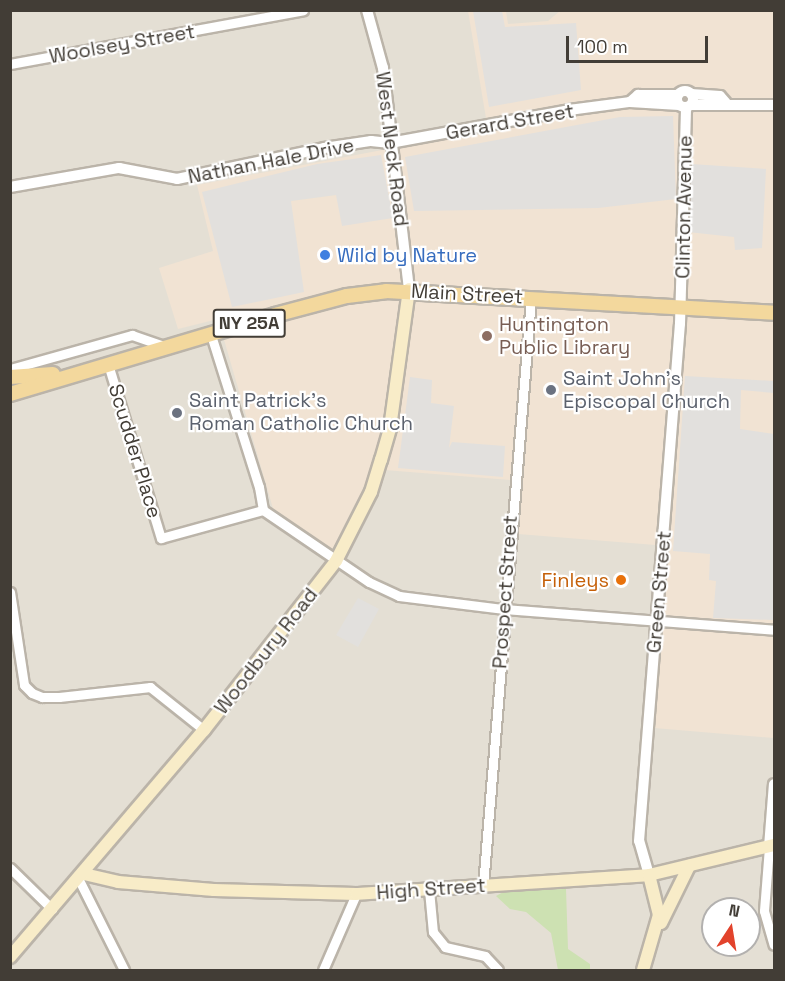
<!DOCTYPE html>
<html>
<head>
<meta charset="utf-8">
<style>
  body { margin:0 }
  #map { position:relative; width:785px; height:981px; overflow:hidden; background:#f1ede6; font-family:"Space Grotesk",sans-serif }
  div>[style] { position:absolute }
  .residential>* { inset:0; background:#e4dfd4 }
  .commercial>* { inset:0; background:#f1e3d3 }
  .green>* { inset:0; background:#cde1b2 }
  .parking>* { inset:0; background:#e2e0dd }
  .roads { filter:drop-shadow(2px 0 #bbb4a9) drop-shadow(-2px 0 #bbb4a9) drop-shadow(0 2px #bbb4a9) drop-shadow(0 -2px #bbb4a9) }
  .minor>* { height:9px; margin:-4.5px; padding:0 4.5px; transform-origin:4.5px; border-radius:4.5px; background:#fff }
  .tertiary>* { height:10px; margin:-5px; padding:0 5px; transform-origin:5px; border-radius:5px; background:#fff }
  .tertiary>.ring { margin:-5px; padding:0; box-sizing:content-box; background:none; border:10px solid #fff; border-radius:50% }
  .secondary>* { height:12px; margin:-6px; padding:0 6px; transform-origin:6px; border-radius:6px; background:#f8ecc8 }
  .primary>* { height:14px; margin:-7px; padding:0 7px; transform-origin:7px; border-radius:7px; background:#f3d89d }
  .dots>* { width:16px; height:16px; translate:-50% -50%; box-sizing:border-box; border:3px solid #fff; border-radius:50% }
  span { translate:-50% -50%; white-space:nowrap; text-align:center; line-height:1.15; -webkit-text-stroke:4.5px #fff; paint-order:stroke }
  .shield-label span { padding:2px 4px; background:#fff; border:2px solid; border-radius:4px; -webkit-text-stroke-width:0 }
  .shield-label { font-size:18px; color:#423d36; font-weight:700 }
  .street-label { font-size:20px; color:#423d36 }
  .shop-label { font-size:20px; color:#366cbe }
  .left { translate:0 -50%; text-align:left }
  .education-label { font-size:20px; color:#785e54 }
  .worship-label { font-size:20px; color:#5b616d }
  .food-label { font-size:20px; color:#c56008 }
  .right { translate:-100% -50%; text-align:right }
  .frame { position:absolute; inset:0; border:12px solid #423d36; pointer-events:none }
  .north { position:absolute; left:701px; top:897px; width:60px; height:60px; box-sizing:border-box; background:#fff; border:2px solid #b3b1af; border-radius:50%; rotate:12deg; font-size:16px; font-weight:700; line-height:24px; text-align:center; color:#423d36 }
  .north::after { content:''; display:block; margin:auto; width:21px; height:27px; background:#e2432c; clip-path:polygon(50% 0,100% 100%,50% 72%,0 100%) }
  .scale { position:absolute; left:566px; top:36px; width:142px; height:27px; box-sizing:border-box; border:3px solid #423d36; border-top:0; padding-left:8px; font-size:18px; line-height:21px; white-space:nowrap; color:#423d36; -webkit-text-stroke:4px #fff; paint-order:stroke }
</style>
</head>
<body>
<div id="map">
  <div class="residential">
    <i style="clip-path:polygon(evenodd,10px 11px,774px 11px,774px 970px,11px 970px,10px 11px,713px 909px,749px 909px,749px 945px,713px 945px,713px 909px)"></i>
  </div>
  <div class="commercial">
    <i style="clip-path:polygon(468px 11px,506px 11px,508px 24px,548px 21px,560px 11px,774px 11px,774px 738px,654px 728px,668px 546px,518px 534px,522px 481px,372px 469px,356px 510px,331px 551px,274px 512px,218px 319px,178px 329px,159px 268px,213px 251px,197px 185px,488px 130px)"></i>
  </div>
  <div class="green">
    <i style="clip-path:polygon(566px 889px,568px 949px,590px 964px,590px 970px,558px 970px,551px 933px,526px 912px,510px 909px,496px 896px,507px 890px)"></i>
  </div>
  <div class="parking">
    <i style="clip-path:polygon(473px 11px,502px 11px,505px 27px,576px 23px,581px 90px,489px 107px)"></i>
    <i style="clip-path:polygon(673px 116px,676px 199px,598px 208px,414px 211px,405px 157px,620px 117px)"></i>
    <i style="clip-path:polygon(381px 155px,393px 218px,342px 226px,336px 195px,291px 201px,304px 292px,232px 307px,202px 192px,317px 164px)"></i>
    <i style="clip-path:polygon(691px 164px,766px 169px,762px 248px,735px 250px,734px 237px,688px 232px)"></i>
    <i style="clip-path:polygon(685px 376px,774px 381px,774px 393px,741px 390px,740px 429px,774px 434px,774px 620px,713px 618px,716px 581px,709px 580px,710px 554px,673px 551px)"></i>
    <i style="clip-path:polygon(410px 377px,432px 380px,431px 403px,454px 406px,449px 448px,452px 442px,505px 446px,503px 477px,398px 468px)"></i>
    <i style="clip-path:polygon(358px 598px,379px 609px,358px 647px,336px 635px)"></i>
  </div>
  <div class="roads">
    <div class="minor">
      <i style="left:10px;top:64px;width:298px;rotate:-10.4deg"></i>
      <i style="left:211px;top:335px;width:159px;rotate:72.5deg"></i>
      <i style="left:259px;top:487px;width:23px;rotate:80deg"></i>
      <i style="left:108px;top:364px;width:182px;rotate:73.1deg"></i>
      <i style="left:161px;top:538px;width:106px;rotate:-15.4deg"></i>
      <i style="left:10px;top:369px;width:127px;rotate:-15.6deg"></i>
      <i style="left:132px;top:335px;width:36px;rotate:19deg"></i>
      <i style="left:263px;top:510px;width:128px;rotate:34.2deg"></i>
      <i style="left:369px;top:582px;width:33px;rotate:25deg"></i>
      <i style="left:399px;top:596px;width:106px;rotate:7.1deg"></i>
      <i style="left:504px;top:609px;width:271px;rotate:4.4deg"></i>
      <i style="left:10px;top:592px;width:94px;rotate:81.4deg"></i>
      <i style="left:24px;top:685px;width:11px;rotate:45deg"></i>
      <i style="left:32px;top:693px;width:11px;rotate:22deg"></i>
      <i style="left:42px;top:697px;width:17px"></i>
      <i style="left:59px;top:697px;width:92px;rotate:-6.3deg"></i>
      <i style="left:150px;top:687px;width:69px;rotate:38.5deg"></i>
      <i style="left:769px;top:847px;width:64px;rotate:94.5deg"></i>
      <i style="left:764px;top:911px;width:35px;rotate:74deg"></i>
      <i style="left:10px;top:868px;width:59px;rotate:44.3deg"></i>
      <i style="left:79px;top:880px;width:101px;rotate:63.4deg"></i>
      <i style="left:483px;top:886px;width:590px;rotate:-85.33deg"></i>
      <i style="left:429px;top:890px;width:42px;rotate:84.6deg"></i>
      <i style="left:433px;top:932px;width:19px;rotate:51deg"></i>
      <i style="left:445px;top:947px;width:41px;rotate:12.7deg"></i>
      <i style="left:485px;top:956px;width:19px;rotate:47deg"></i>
      <i style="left:323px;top:970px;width:83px;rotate:-66.5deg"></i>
    </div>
    <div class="tertiary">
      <i style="left:367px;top:10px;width:60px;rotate:74.6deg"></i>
      <i style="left:383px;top:68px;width:223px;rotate:83.3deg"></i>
      <i class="ring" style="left:677px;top:91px;width:6px;height:6px"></i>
      <i style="left:691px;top:94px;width:29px;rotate:4deg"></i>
      <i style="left:720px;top:96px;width:9px;rotate:49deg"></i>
      <i style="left:630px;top:102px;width:11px;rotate:-41deg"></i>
      <i style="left:638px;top:95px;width:40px"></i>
      <i style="left:691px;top:105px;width:83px"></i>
      <i style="left:10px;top:187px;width:111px;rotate:-9.9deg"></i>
      <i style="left:119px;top:168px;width:59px;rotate:10.7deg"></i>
      <i style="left:177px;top:179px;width:150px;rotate:-11.9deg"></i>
      <i style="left:324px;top:148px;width:48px;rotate:-8.5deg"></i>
      <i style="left:371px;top:141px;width:19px;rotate:6deg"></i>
      <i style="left:390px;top:143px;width:182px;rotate:-10.4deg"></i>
      <i style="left:569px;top:110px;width:62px;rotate:-7.5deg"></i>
      <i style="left:630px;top:102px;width:49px;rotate:3.5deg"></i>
      <i style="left:769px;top:847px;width:63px;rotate:-85.5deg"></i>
      <i style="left:649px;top:875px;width:35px;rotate:-106deg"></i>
      <i style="left:639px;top:841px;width:519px;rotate:-85.47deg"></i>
      <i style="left:680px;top:324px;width:217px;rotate:-88.4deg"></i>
    </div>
    <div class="secondary">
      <i style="left:84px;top:874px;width:35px;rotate:13deg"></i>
      <i style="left:118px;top:882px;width:96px;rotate:4.8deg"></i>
      <i style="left:214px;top:890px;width:142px;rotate:1.6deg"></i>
      <i style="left:356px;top:894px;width:294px;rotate:-3.7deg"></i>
      <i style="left:649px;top:875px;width:129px;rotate:-13.5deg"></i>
      <i style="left:661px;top:923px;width:64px;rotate:-63.8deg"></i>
      <i style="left:10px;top:957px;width:299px;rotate:-49.5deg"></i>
      <i style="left:204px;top:730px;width:214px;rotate:-52deg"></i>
      <i style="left:336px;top:561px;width:77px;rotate:-63.1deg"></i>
      <i style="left:371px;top:492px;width:34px;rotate:-73deg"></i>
      <i style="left:381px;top:460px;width:33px;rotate:-74deg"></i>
      <i style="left:390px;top:428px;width:140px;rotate:-82.2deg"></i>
      <i style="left:643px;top:970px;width:57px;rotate:-73.8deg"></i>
      <i style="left:659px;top:915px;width:41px;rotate:-104deg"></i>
    </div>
    <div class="primary">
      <i style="left:10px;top:377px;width:43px;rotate:-4deg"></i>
      <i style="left:10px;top:394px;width:277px;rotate:-16.6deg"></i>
      <i style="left:275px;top:315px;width:74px;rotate:-14.8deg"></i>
      <i style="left:347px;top:296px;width:39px;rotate:-7deg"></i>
      <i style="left:386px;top:291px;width:389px;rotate:3.2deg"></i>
    </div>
  </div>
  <div class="dots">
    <i style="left:325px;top:255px;background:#3f7fe0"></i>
    <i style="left:487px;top:336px;background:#8d6e63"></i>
    <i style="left:551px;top:390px;background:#6b7280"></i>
    <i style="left:177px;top:413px;background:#6b7280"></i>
    <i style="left:621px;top:580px;background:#e8710a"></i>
  </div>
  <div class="shield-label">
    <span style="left:249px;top:323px">NY 25A</span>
  </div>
  <div class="street-label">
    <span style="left:122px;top:44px;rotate:-10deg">Woolsey Street</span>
    <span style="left:510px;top:122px;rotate:-10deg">Gerard Street</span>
    <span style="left:392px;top:149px;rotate:83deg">West Neck Road</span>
    <span style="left:271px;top:161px;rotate:-11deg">Nathan Hale Drive</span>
    <span style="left:684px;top:207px;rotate:-89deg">Clinton Avenue</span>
    <span style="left:467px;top:294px;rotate:3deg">Main Street</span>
    <span style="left:135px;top:451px;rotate:73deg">Scudder Place</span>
    <span style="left:505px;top:592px;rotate:-86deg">Prospect Street</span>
    <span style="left:659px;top:592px;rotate:-85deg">Green Street</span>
    <span style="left:266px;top:651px;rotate:-52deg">Woodbury Road</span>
    <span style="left:431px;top:889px;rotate:-4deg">High Street</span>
  </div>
  <div class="shop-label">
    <span class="left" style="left:337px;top:255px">Wild by Nature</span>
  </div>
  <div class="education-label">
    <span class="left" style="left:499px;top:336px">Huntington<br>Public Library</span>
  </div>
  <div class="worship-label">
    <span class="left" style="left:563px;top:390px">Saint John's<br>Episcopal Church</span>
    <span class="left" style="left:189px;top:412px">Saint Patrick's<br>Roman Catholic Church</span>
  </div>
  <div class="food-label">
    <span class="right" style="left:609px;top:580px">Finleys</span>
  </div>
  <div class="frame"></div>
  <div class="north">N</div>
  <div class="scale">100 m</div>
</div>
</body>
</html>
